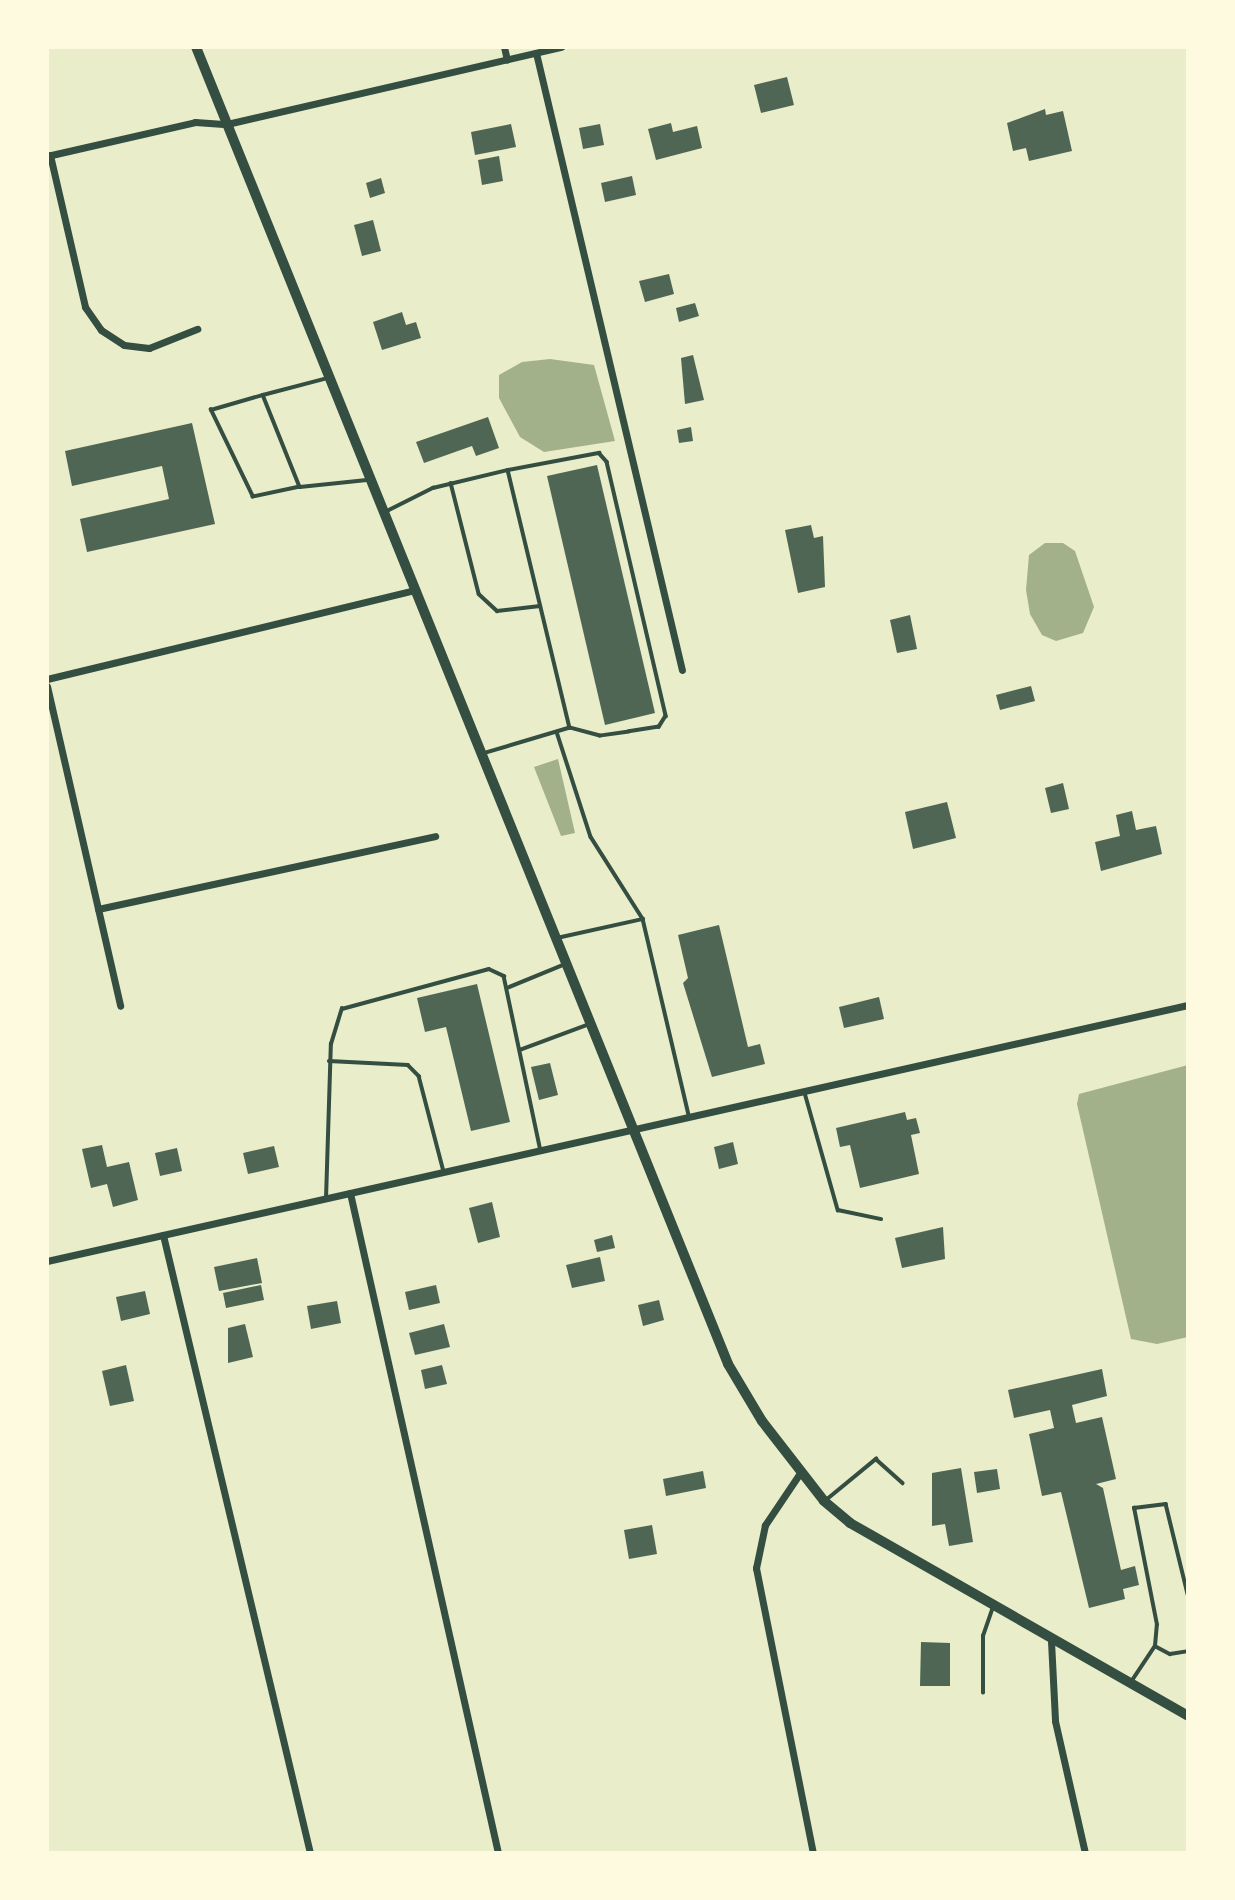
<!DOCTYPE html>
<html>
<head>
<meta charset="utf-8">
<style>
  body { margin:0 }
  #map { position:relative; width:1235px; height:1900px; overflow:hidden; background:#e9edc9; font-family:Merriweather,serif }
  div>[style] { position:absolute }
  .water>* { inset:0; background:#a3b18a }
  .building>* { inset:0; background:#4f6655 }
  .service>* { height:3.5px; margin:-1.75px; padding:0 1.75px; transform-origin:1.75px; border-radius:1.75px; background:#344e41 }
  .minor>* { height:7px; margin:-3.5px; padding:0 3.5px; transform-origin:3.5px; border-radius:3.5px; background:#344e41 }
  .tertiary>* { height:10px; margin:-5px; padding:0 5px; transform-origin:5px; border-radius:5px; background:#344e41 }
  span { translate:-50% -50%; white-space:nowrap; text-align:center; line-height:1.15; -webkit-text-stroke:7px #fefae0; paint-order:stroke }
  .frame { position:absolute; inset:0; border:49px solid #fefae0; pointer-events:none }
</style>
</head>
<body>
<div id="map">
  <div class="water">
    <i style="clip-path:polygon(550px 359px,594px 365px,615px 441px,544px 452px,520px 437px,499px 398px,499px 375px,522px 362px)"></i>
    <i style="clip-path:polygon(1045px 543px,1063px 543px,1075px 551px,1094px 607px,1083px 633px,1056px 641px,1042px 635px,1030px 614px,1026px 590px,1029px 555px)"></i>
    <i style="clip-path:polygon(558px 759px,575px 833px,561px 836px,534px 767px)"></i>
    <i style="clip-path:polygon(1188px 1065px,1188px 1337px,1157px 1344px,1131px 1339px,1077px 1104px,1079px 1094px)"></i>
  </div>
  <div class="building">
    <i style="clip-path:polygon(787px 77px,794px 105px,761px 113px,754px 85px)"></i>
    <i style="clip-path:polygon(1045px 109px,1046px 115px,1063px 111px,1072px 151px,1029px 161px,1026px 148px,1013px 151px,1007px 123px)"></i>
    <i style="clip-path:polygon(671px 123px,673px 132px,697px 126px,702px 148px,656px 160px,648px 129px)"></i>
    <i style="clip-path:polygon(511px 124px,516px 147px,475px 155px,471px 132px)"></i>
    <i style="clip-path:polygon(600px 124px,604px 145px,583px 149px,579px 128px)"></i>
    <i style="clip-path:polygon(499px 156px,503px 181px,482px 185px,478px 160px)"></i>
    <i style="clip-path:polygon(632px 176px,636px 195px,605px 202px,601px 183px)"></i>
    <i style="clip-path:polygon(381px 178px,385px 193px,370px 198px,366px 183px)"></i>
    <i style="clip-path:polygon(373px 220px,381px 251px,362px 256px,354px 225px)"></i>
    <i style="clip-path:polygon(669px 274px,674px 294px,645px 302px,639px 281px)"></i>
    <i style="clip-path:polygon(695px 303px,699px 316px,679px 322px,676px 308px)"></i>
    <i style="clip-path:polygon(402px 312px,406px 325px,416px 322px,421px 338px,382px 350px,373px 322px)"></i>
    <i style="clip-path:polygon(693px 355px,704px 400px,685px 404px,681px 358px)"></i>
    <i style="clip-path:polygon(488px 417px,499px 448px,476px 456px,472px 446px,424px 463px,416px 442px)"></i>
    <i style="clip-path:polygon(192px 423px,215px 524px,87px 552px,80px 519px,169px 499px,162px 466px,72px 486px,65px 451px)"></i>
    <i style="clip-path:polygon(691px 427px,693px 441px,679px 443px,677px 430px)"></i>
    <i style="clip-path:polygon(597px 465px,655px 713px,605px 725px,547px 476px)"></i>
    <i style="clip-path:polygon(811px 525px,814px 538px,823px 536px,825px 587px,798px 593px,785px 530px)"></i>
    <i style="clip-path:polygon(910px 615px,917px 649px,897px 653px,890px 620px)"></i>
    <i style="clip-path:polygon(1031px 686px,1035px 701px,1000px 710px,996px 695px)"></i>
    <i style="clip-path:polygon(1063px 783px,1069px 809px,1051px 813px,1045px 788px)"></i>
    <i style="clip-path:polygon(947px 802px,956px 838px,913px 849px,905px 812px)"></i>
    <i style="clip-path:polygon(1132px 811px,1136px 830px,1156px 826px,1162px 854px,1101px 871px,1095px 842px,1120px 836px,1116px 815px)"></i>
    <i style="clip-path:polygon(719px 925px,748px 1047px,760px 1044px,765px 1064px,712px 1077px,683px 983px,688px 978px,678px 935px)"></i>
    <i style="clip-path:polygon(477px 984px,510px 1122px,471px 1131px,446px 1027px,425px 1032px,417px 998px)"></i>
    <i style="clip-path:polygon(879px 997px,884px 1019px,844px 1028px,839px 1007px)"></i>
    <i style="clip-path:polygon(550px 1063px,558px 1095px,539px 1100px,531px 1067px)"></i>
    <i style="clip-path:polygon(905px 1112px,907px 1120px,916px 1118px,920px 1133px,911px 1135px,919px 1174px,860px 1188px,850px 1145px,840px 1147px,836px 1128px)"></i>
    <i style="clip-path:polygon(733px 1142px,738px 1164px,719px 1169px,714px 1147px)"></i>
    <i style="clip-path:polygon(102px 1145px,107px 1167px,129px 1162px,138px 1200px,113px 1207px,107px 1184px,91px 1188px,82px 1149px)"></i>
    <i style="clip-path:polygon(274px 1146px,279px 1167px,248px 1174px,243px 1153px)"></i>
    <i style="clip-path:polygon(177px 1148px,182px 1171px,160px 1176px,155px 1153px)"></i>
    <i style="clip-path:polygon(492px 1202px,500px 1237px,478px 1243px,469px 1208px)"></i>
    <i style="clip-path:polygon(943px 1227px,945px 1259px,902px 1268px,895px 1238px)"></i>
    <i style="clip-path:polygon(612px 1235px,615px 1248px,597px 1252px,594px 1240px)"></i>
    <i style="clip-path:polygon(600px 1257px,605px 1281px,572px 1288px,566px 1265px)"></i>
    <i style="clip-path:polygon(257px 1258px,262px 1283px,219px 1291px,214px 1267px)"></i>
    <i style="clip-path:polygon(261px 1285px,264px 1300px,226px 1308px,223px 1293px)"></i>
    <i style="clip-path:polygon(436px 1285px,440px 1303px,409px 1310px,405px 1292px)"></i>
    <i style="clip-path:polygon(145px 1291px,150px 1314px,121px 1321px,116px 1297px)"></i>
    <i style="clip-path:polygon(659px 1300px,664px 1320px,643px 1326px,638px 1305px)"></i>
    <i style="clip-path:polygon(337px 1301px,341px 1323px,311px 1329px,307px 1306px)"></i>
    <i style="clip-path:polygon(245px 1324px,253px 1357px,228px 1363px,228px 1328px)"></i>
    <i style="clip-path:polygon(444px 1324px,450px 1347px,415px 1355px,409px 1333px)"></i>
    <i style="clip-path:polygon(126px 1365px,134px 1401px,110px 1406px,102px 1371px)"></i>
    <i style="clip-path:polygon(442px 1365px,447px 1384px,425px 1389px,421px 1370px)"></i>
    <i style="clip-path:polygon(1102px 1369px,1107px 1396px,1072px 1405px,1076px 1423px,1102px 1417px,1116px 1479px,1096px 1484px,1103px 1488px,1121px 1570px,1135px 1566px,1139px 1585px,1123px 1589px,1125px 1599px,1089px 1608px,1061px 1492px,1042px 1496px,1029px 1434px,1054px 1428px,1050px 1410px,1014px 1418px,1008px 1390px)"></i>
    <i style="clip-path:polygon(961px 1468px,973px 1542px,949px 1546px,945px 1524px,932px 1526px,932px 1473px)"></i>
    <i style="clip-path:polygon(997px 1469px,1000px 1489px,977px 1493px,974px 1472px)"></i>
    <i style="clip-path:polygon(703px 1471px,706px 1488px,666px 1496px,663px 1479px)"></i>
    <i style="clip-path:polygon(652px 1525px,657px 1554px,629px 1559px,624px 1530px)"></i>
    <i style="clip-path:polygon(921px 1642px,950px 1643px,950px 1686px,920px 1686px)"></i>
  </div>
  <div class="service">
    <i style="left:263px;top:395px;width:99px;rotate:68.1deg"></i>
    <i style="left:300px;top:487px;width:48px;rotate:168deg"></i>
    <i style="left:253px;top:497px;width:97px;rotate:-115.8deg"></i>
    <i style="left:211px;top:410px;width:54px;rotate:-16.1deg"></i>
    <i style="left:263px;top:395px;width:67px;rotate:-14.7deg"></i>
    <i style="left:508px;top:470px;width:93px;rotate:-10.6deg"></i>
    <i style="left:599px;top:453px;width:12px;rotate:48deg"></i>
    <i style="left:607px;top:462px;width:261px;rotate:76.9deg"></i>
    <i style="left:666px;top:716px;width:13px;rotate:122deg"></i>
    <i style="left:659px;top:727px;width:30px;rotate:171deg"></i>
    <i style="left:629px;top:732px;width:29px;rotate:172deg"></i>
    <i style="left:600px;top:736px;width:31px;rotate:-165deg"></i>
    <i style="left:451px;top:483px;width:114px;rotate:75.8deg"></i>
    <i style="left:479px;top:594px;width:25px;rotate:43deg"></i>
    <i style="left:497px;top:611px;width:43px;rotate:-6.6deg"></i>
    <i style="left:300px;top:487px;width:67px;rotate:-6deg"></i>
    <i style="left:385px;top:512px;width:54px;rotate:-26.6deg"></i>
    <i style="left:433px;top:488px;width:77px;rotate:-13.5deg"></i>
    <i style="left:508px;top:470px;width:265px;rotate:76.5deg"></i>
    <i style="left:570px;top:728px;width:91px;rotate:163.4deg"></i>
    <i style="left:557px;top:732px;width:110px;rotate:72.1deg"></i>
    <i style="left:591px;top:837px;width:97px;rotate:57.6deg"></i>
    <i style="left:557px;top:938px;width:88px;rotate:-12.5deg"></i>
    <i style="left:643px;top:919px;width:201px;rotate:76.8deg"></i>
    <i style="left:507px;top:988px;width:61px;rotate:-22.3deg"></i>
    <i style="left:520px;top:1050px;width:72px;rotate:-20.5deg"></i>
    <i style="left:329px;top:1061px;width:79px;rotate:2.9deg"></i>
    <i style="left:408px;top:1065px;width:16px;rotate:45deg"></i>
    <i style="left:419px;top:1076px;width:99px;rotate:75.4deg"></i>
    <i style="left:805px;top:1093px;width:122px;rotate:74.2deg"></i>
    <i style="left:838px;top:1210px;width:44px;rotate:11.8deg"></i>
    <i style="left:326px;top:1199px;width:155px;rotate:-88.2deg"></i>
    <i style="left:331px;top:1044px;width:37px;rotate:-73deg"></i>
    <i style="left:342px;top:1009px;width:152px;rotate:-15.2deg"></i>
    <i style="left:489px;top:969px;width:17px;rotate:25deg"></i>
    <i style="left:504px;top:976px;width:179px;rotate:78.1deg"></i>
    <i style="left:826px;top:1500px;width:65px;rotate:-39.4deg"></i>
    <i style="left:876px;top:1459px;width:36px;rotate:42deg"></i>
    <i style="left:1155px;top:1646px;width:17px;rotate:28deg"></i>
    <i style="left:1170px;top:1654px;width:18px;rotate:-9deg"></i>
    <i style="left:1131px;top:1682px;width:43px;rotate:-56.3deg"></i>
    <i style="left:1155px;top:1646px;width:21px;rotate:-85deg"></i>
    <i style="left:1157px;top:1625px;width:119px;rotate:-101.1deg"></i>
    <i style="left:1134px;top:1508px;width:32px;rotate:-7deg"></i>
    <i style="left:1166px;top:1504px;width:93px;rotate:76.3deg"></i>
    <i style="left:983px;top:1693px;width:57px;rotate:-90deg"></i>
    <i style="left:983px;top:1636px;width:31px;rotate:-71deg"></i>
    <i style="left:889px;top:1853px;width:28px"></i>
  </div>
  <div class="minor">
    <i style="left:504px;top:47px;width:13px;rotate:77deg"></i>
    <i style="left:536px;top:53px;width:634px;rotate:76.69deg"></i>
    <i style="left:50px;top:155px;width:156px;rotate:77deg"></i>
    <i style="left:85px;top:307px;width:28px;rotate:55deg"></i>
    <i style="left:101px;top:330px;width:27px;rotate:33deg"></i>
    <i style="left:124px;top:345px;width:25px;rotate:7deg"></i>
    <i style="left:149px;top:348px;width:52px;rotate:-21.6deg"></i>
    <i style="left:47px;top:156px;width:152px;rotate:-12.9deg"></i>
    <i style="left:195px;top:122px;width:32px;rotate:4deg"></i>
    <i style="left:227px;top:124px;width:343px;rotate:-13deg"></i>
    <i style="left:47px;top:679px;width:380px;rotate:-13.6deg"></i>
    <i style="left:47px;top:686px;width:328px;rotate:77.1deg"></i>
    <i style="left:98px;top:909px;width:345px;rotate:-12.2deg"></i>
    <i style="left:350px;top:1193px;width:676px;rotate:77.36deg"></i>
    <i style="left:163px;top:1235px;width:635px;rotate:76.62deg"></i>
    <i style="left:47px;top:1261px;width:1169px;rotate:-12.65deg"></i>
    <i style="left:800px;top:1473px;width:63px;rotate:123.9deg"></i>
    <i style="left:765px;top:1525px;width:44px;rotate:101.8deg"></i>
    <i style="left:756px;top:1568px;width:291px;rotate:78.7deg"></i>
    <i style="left:1051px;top:1641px;width:80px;rotate:87.1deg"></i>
    <i style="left:1055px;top:1721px;width:135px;rotate:77.2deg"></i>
  </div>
  <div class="tertiary">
    <i style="left:196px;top:47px;width:1420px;rotate:68deg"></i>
    <i style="left:728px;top:1364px;width:66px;rotate:59.2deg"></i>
    <i style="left:762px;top:1421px;width:101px;rotate:52.2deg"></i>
    <i style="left:824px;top:1501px;width:34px;rotate:40deg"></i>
    <i style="left:850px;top:1523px;width:389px;rotate:29.7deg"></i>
  </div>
  <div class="frame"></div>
</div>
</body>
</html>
